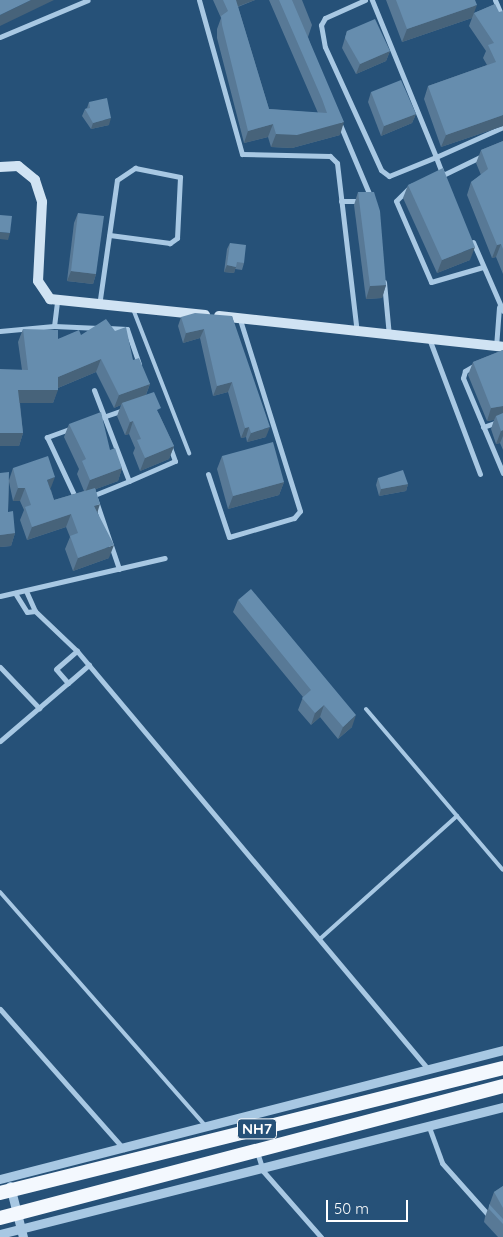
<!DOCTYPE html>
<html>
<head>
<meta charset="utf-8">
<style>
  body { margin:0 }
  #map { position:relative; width:503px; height:1237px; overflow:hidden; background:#265178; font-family:Quicksand,sans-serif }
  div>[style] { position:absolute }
  .service>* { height:4px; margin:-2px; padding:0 2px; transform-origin:2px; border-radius:2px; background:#a8c8e3 }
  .minor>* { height:5px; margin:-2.5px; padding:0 2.5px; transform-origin:2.5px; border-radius:2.5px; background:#a8c8e3 }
  .tertiary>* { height:9px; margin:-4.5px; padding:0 4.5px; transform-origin:4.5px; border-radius:4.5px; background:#a8c8e3 }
  .secondary>* { height:10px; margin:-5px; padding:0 5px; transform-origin:5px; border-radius:5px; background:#d0e3f3 }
  .trunk>* { height:14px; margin:-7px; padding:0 7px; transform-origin:7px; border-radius:7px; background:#f3f8fe }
  .wall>* { inset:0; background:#587996 }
  .shaded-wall>* { inset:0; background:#47637a }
  .building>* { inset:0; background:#668dae }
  span { translate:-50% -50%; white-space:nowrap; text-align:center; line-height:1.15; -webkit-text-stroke:4px #265178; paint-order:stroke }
  .shield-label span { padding:1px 4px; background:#265178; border:1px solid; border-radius:4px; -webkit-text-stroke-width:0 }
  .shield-label { font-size:15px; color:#fff; font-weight:700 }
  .scale { position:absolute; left:326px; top:1200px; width:82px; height:22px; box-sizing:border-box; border:2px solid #fff; border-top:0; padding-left:6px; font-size:15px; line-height:18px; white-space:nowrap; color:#fff; -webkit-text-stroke:4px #265178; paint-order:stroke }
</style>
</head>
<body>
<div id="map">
  <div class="service">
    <i style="left:133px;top:309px;width:155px;rotate:68.7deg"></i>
    <i style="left:366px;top:709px;width:211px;rotate:49.6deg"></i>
    <i style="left:0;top:892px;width:310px;rotate:48.7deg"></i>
    <i style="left:321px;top:938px;width:183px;rotate:-41.9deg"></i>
  </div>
  <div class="minor">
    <i style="left:199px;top:0;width:160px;rotate:74.4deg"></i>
    <i style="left:242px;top:154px;width:88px;rotate:1.3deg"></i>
    <i style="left:330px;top:156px;width:10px;rotate:45deg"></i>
    <i style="left:337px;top:163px;width:171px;rotate:83.3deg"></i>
    <i style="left:365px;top:0;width:44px;rotate:155.8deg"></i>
    <i style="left:325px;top:18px;width:8px;rotate:120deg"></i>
    <i style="left:321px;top:25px;width:22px;rotate:80deg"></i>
    <i style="left:325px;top:47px;width:135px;rotate:65.5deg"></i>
    <i style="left:381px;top:170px;width:10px;rotate:37deg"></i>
    <i style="left:389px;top:176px;width:51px;rotate:-22deg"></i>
    <i style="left:436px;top:157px;width:170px;rotate:-112.2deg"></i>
    <i style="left:495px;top:0;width:21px;rotate:67deg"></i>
    <i style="left:0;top:37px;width:95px;rotate:-22.8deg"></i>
    <i style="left:339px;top:122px;width:82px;rotate:67.2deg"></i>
    <i style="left:442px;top:173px;width:17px;rotate:-111deg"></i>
    <i style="left:436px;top:157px;width:73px;rotate:-24.1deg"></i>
    <i style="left:445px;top:174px;width:43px;rotate:-26deg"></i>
    <i style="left:411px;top:186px;width:21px;rotate:135deg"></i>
    <i style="left:396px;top:201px;width:88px;rotate:66.6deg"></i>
    <i style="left:431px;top:282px;width:54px;rotate:-16.1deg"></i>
    <i style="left:341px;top:201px;width:20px"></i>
    <i style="left:473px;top:242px;width:75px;rotate:66.5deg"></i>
    <i style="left:384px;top:282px;width:54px;rotate:84.7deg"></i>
    <i style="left:57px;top:302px;width:24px;rotate:97deg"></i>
    <i style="left:54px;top:326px;width:45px;rotate:2.5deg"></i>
    <i style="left:99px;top:306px;width:127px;rotate:-81.9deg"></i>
    <i style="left:117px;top:180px;width:22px;rotate:-34deg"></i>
    <i style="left:135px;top:168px;width:46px;rotate:11.3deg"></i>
    <i style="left:180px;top:177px;width:61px;rotate:92.8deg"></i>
    <i style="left:177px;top:238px;width:9px;rotate:144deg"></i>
    <i style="left:170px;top:243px;width:61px;rotate:-172.4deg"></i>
    <i style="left:108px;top:328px;width:19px;rotate:3deg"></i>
    <i style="left:127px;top:329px;width:37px;rotate:71deg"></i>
    <i style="left:0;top:331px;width:54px;rotate:-5.3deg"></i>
    <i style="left:430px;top:341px;width:142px;rotate:69.4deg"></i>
    <i style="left:496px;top:347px;width:40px;rotate:-85.7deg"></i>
    <i style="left:477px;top:364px;width:14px;rotate:150deg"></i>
    <i style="left:465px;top:371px;width:7px;rotate:106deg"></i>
    <i style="left:463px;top:378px;width:103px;rotate:67.2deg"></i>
    <i style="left:94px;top:390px;width:97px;rotate:69deg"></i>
    <i style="left:129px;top:481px;width:38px;rotate:158deg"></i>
    <i style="left:94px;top:495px;width:78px;rotate:71.3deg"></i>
    <i style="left:103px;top:417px;width:24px;rotate:-19deg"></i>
    <i style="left:483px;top:427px;width:21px;rotate:-19deg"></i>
    <i style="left:72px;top:428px;width:27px;rotate:160deg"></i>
    <i style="left:47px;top:437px;width:68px;rotate:64.9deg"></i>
    <i style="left:208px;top:474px;width:66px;rotate:71.6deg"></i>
    <i style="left:229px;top:537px;width:68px;rotate:-16.3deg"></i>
    <i style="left:294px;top:518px;width:9px;rotate:-49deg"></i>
    <i style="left:300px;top:511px;width:201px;rotate:-107.4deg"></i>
    <i style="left:129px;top:481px;width:50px;rotate:-23.5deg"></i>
    <i style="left:175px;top:461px;width:15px;rotate:-110deg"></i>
    <i style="left:15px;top:593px;width:22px;rotate:58deg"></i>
    <i style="left:27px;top:612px;width:8px;rotate:-7deg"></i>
    <i style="left:35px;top:611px;width:22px;rotate:-114deg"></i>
    <i style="left:0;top:596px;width:169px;rotate:-13deg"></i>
    <i style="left:35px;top:611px;width:58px;rotate:43.6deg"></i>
    <i style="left:77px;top:651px;width:546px;rotate:49.98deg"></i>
    <i style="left:0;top:667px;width:57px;rotate:46.4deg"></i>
    <i style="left:68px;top:683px;width:28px;rotate:-41deg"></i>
    <i style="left:0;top:741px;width:89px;rotate:-40.5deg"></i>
    <i style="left:68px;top:683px;width:18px;rotate:-131deg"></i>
    <i style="left:56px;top:669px;width:28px;rotate:-41deg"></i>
    <i style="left:0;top:1009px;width:187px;rotate:48.5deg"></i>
    <i style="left:429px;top:1127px;width:38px;rotate:70deg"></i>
    <i style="left:442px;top:1163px;width:74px;rotate:48.3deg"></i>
    <i style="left:257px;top:1152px;width:20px;rotate:72deg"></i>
    <i style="left:263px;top:1171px;width:88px;rotate:48.7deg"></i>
  </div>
  <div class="tertiary">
    <i style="left:0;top:1179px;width:519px;rotate:-14.38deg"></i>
    <i style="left:10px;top:1186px;width:53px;rotate:75.7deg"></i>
    <i style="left:0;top:1234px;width:519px;rotate:-14.17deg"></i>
  </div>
  <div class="secondary">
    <i style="left:0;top:167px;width:18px;rotate:-3deg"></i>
    <i style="left:18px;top:166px;width:22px;rotate:39deg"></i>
    <i style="left:35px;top:180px;width:23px;rotate:72deg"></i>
    <i style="left:42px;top:202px;width:79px;rotate:92.9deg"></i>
    <i style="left:38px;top:281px;width:22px;rotate:56deg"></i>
    <i style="left:50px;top:299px;width:156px;rotate:5.9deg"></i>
    <i style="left:219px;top:316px;width:286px;rotate:6.2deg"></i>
  </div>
  <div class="trunk">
    <i style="left:0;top:1193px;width:518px;rotate:-13.96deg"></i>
    <i style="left:0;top:1218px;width:520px;rotate:-14.7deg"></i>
  </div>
  <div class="wall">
    <i style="clip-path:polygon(213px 0,255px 0,238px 7px,269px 109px,318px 113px,269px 0,302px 0,312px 25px,308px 37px,340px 135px,292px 148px,271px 147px,268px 137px,244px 143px,217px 38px,217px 29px,221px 18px)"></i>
    <i style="clip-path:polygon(386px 0,475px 0,474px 13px,495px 4px,503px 126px,441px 147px,424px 99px,428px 86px,487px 65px,483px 58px,486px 51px,469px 26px,472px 18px,402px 42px)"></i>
    <i style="clip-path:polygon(347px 31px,390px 51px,386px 61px,356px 74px,342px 48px)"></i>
    <i style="clip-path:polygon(371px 92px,416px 114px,412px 123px,381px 136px,368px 102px)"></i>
    <i style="clip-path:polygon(89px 102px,109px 125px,91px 129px,82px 116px,85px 109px,87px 108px)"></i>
    <i style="clip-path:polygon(503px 141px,503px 274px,496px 257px,492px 258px,467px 195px,471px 182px,481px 175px,476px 163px,481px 150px)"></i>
    <i style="clip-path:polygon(408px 185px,470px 260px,437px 273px,403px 198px)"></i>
    <i style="clip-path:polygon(358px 192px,386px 285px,382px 298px,366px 299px,354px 205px)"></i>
    <i style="clip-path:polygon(78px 213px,96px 274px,93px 284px,67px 281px,74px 223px)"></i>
    <i style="clip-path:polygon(230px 243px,244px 263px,242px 270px,235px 269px,234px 273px,224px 272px,227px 249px)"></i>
    <i style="clip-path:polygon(232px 316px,266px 437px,247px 442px,246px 437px,241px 438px,228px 392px,213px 396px,200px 338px,183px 343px,178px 326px,181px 317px)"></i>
    <i style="clip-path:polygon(23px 329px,58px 339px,81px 335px,133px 360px,150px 384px,146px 395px,159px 414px,174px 446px,169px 459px,140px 471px,133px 453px,135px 448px,129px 434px,125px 435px,117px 416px,121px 405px,114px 408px,96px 372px,58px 388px,53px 403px,20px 403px,23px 433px,19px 446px,0 446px,22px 370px,18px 342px)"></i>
    <i style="clip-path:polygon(503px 350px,503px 450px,500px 443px,496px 444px,491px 429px,494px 420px,487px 421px,468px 375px,473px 362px)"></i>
    <i style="clip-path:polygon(69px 424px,110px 450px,122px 468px,118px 481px,96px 489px,97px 513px,109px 558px,73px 571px,65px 549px,70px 537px,66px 527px,27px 540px,20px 520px,24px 510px,20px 501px,13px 501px,9px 482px,8px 512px,15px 533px,11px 546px,0 547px,0 473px,9px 480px,13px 468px,51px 490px,54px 500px,84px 491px,77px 474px,79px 469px,64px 437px)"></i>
    <i style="clip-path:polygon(222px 456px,284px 482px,279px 495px,228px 509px,217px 469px)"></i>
    <i style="clip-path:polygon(378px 478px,408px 484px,406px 491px,379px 496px,376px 485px)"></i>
    <i style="clip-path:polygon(238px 600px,352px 727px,338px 739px,320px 717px,311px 725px,298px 710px,303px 697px,233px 612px)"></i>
    <i style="clip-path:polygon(503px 1186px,503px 1237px,498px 1237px,484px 1222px,485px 1217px,494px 1192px)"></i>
  </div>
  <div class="shaded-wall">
    <i style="clip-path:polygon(31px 0,54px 0,0 26px,0 15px)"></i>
    <i style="clip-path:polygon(234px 0,255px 0,231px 9px)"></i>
    <i style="clip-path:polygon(477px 5px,472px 18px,402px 42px,407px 29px)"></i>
    <i style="clip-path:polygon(390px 51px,386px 61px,356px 74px,360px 64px)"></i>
    <i style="clip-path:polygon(416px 114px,412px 123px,381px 136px,384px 126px)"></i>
    <i style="clip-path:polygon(503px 115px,503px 126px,441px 147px,446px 135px)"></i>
    <i style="clip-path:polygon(111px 118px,109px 125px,91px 129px,93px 123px)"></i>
    <i style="clip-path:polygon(344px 122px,340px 135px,292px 148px,271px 147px,276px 134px)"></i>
    <i style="clip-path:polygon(273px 124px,268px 137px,244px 143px,248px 131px)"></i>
    <i style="clip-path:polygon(0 232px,10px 233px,8px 240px,0 239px)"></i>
    <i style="clip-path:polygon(501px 244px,496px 257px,492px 258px,497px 245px)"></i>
    <i style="clip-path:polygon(475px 247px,470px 260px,437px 273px,442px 260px)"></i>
    <i style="clip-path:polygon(227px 265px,236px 267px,234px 273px,224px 272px)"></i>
    <i style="clip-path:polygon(71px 271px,96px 274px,93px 284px,67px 281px)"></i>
    <i style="clip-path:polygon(386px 285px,382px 298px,366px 299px,370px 286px)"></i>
    <i style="clip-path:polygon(204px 329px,200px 338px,183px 343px,186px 333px)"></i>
    <i style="clip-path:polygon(101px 359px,96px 372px,53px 390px,58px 377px)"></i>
    <i style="clip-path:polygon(232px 382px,228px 392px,213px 396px,217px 386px)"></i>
    <i style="clip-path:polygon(150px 384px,145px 397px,122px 403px,121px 405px,114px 408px,119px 395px)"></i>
    <i style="clip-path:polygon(18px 390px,58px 390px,53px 403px,14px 403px)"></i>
    <i style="clip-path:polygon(503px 406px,503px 419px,496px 416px,494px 420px,487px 421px,491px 408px)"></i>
    <i style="clip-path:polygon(133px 421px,129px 434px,125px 435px,130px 422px)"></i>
    <i style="clip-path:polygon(249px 427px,246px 437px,241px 438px,245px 428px)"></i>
    <i style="clip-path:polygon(270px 427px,266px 437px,247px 442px,251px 433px)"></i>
    <i style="clip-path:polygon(503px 430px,503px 436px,500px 443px,496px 444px,501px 431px)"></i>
    <i style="clip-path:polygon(0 433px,23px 433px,19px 446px,0 446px)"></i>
    <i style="clip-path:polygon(174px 446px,169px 459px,140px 471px,145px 458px)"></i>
    <i style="clip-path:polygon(122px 468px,118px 481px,85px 493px,90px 480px)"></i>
    <i style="clip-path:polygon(55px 477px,50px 490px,47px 480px)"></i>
    <i style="clip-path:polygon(284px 482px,279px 495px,228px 509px,233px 496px)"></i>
    <i style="clip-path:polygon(408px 484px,406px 491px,379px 496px,381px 489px)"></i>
    <i style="clip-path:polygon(18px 488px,25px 488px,20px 501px,13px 501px)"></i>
    <i style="clip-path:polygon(100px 504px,96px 517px,94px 506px)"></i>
    <i style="clip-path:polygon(71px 514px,66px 527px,27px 540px,32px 527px)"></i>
    <i style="clip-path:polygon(15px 533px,11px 546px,0 547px,0 535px)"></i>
    <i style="clip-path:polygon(114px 545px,109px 558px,73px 571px,78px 558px)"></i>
    <i style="clip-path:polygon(324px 705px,320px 717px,311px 725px,315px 713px)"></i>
    <i style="clip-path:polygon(356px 715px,352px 727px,338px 739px,343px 727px)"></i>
  </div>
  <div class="building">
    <i style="clip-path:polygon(0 0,31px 0,0 15px)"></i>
    <i style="clip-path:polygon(223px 0,236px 0,269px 109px,327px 113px,322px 99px,279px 0,292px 0,344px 122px,297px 135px,276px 134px,273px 124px,248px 131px,222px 25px,221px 16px,228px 11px)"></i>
    <i style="clip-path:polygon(396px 0,475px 0,477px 5px,407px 29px)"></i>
    <i style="clip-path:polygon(495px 4px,499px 12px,503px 11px,503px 115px,446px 135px,428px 86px,496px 62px,488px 45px,494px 43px,474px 13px)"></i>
    <i style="clip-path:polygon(375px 19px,390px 51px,360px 64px,345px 38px,347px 31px)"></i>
    <i style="clip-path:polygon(401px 80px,416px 114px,384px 126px,371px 92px)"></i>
    <i style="clip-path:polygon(107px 98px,111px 118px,93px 123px,85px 109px,90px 108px,89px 102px)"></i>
    <i style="clip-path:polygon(503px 141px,503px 249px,501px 244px,497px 245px,471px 182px,488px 169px,481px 150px)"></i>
    <i style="clip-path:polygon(443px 168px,475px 247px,442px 260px,408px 185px)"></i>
    <i style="clip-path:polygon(358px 192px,374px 192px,380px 211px,386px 285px,370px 286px)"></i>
    <i style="clip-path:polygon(78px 213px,104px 216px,96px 274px,71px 271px)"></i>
    <i style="clip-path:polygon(0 215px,12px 216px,10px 233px,0 232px)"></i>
    <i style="clip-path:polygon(230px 243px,246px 245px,244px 263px,237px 262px,236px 267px,227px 265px)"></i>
    <i style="clip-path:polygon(195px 313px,232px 316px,270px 427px,251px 433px,249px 427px,245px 428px,232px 382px,217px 386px,204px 329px,186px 333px,181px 317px)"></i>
    <i style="clip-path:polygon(106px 319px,115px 331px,126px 327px,133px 360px,139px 358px,150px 384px,119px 395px,101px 359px,58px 377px,58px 390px,18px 390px,23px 433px,0 433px,0 369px,28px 370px,23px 329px,58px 330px,58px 339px,79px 330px,81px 335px)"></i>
    <i style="clip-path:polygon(503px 350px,503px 406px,491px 408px,473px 362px)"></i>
    <i style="clip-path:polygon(154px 392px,161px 408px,157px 410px,174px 446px,145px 458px,137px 440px,141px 439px,133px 421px,130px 422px,122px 403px)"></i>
    <i style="clip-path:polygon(101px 412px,110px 450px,115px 448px,122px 468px,90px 480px,82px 461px,86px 459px,69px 424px)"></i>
    <i style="clip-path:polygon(503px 413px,503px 430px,501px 431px,496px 416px)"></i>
    <i style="clip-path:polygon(273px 442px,284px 482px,233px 496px,222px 456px)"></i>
    <i style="clip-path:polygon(48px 456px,55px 477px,47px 480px,54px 500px,95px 488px,100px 504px,94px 506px,114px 545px,78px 558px,70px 536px,78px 533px,71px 514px,32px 527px,25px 507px,31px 505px,25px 488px,18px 488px,13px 468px)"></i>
    <i style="clip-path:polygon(403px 470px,408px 484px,381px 489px,378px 478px)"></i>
    <i style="clip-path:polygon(9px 472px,8px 512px,13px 511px,15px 533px,0 535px,0 473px)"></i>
    <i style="clip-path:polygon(251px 589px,356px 715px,343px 727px,324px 705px,315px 713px,302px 698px,311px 690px,238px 600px)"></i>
    <i style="clip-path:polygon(503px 1186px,503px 1208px,494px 1192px)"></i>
    <i style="clip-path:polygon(489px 1204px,503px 1219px,503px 1224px,489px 1209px)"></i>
  </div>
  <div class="shield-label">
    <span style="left:257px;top:1129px">NH7</span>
  </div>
  <div class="scale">50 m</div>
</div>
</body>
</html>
